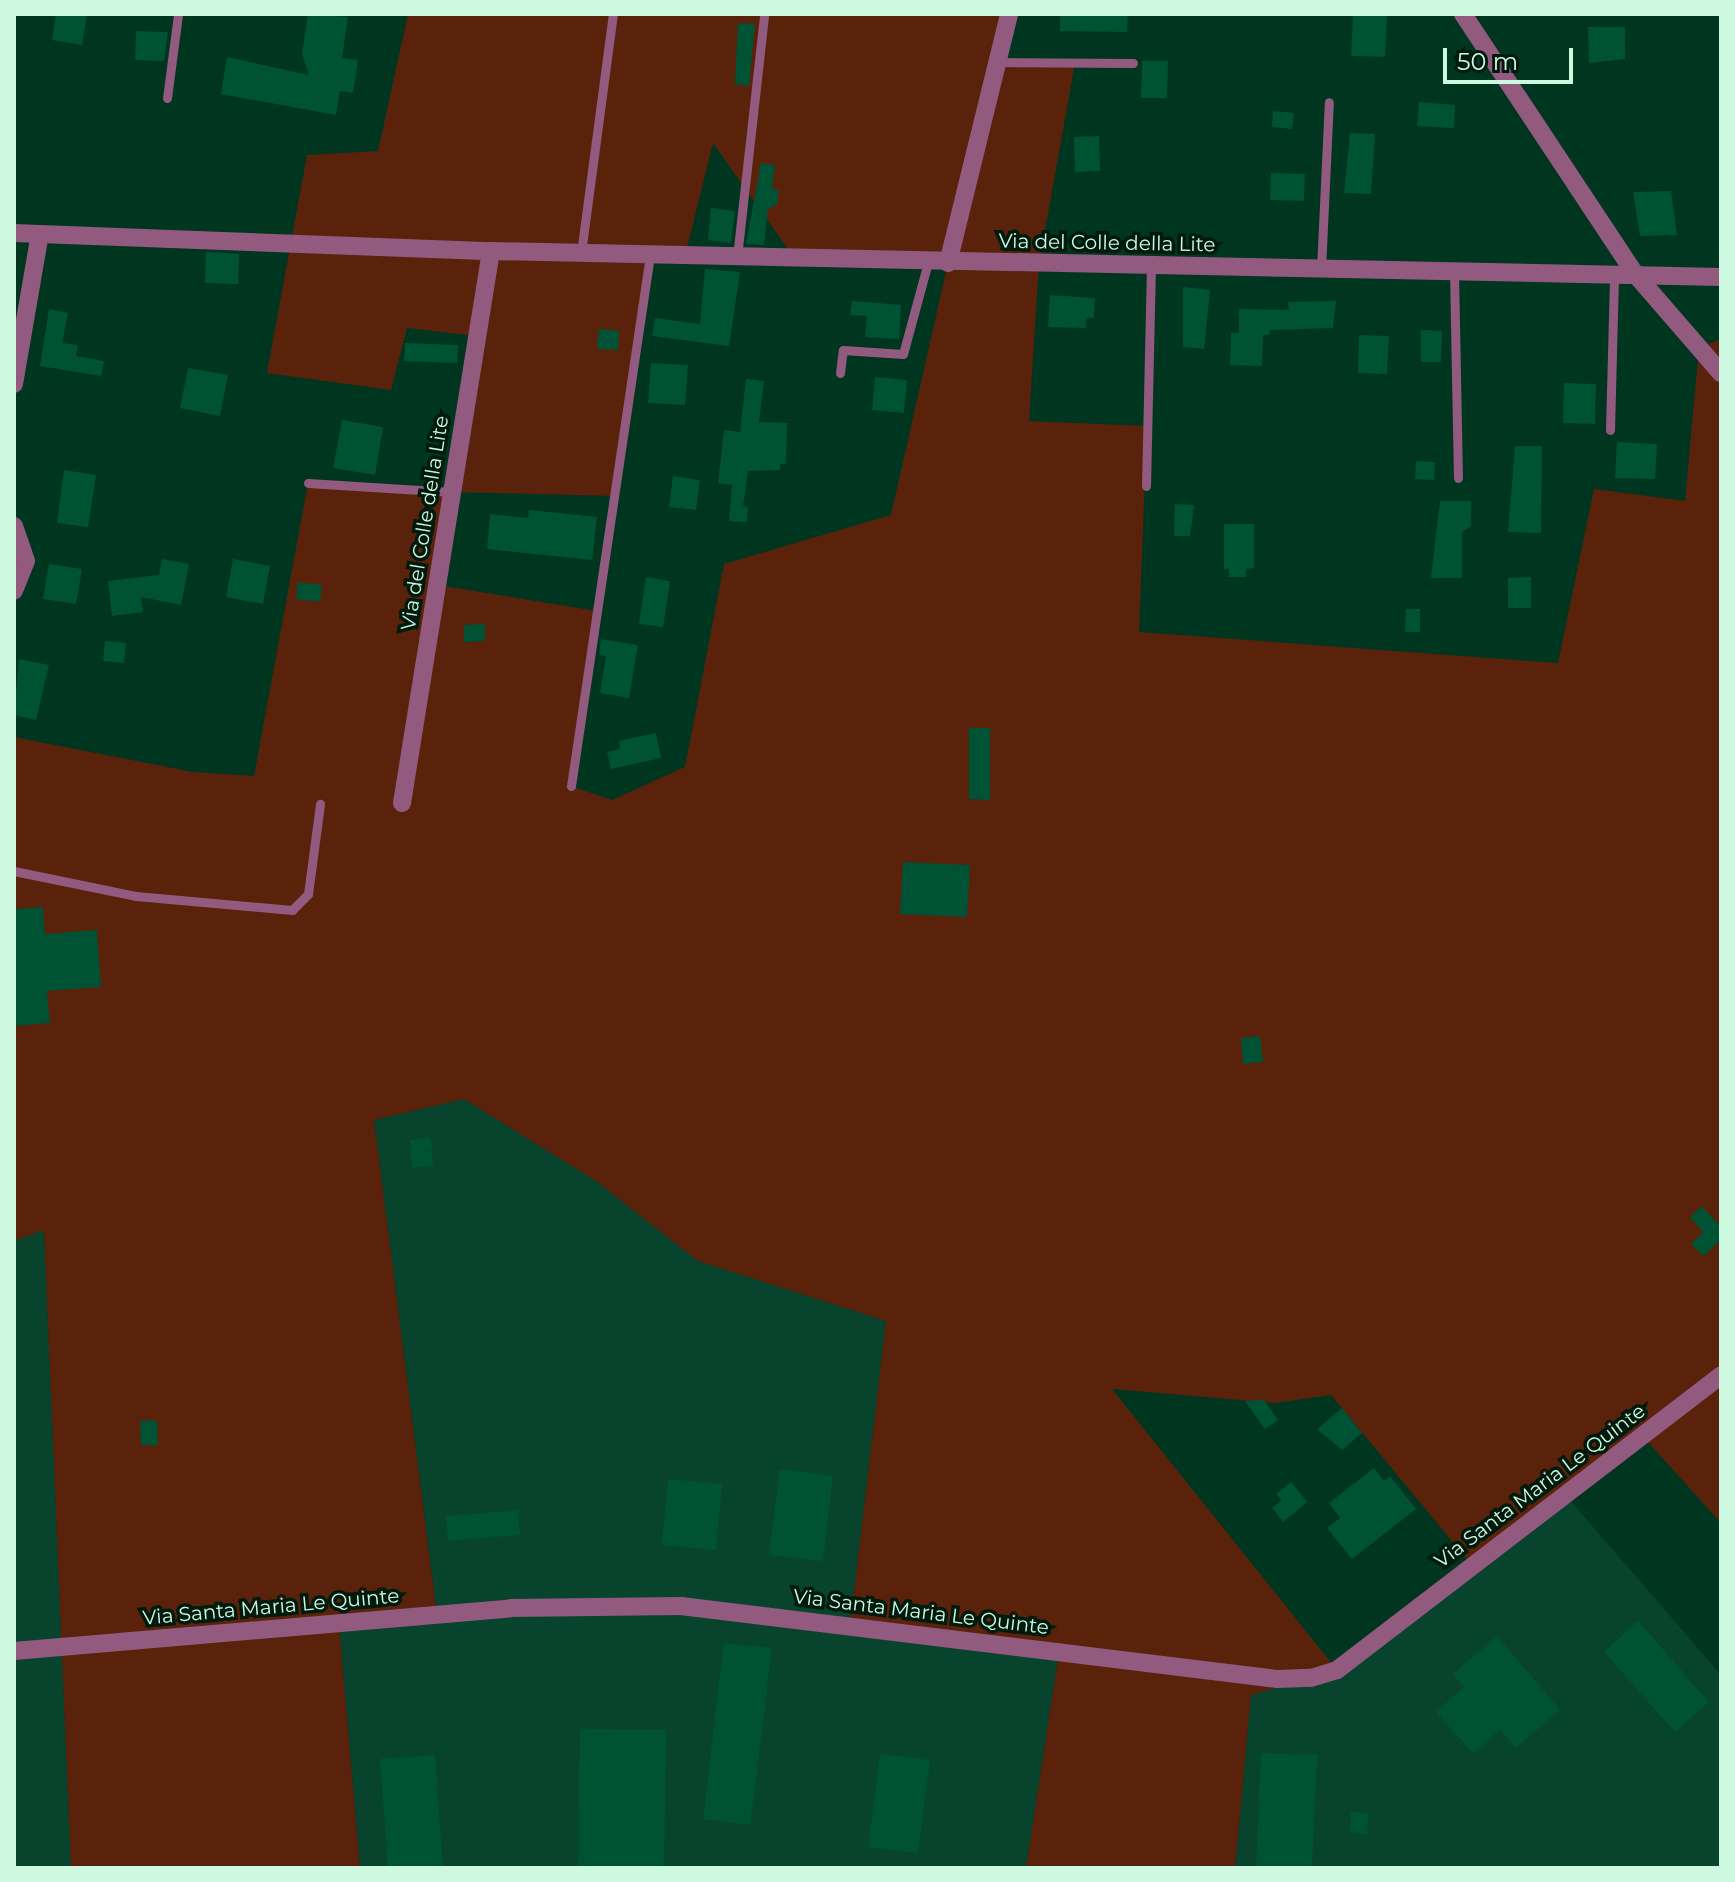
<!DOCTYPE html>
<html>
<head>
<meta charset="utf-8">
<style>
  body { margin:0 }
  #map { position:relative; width:1735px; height:1882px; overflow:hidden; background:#003520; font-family:Montserrat,sans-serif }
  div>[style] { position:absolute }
  .built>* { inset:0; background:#08442d }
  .green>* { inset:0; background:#5a220a }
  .building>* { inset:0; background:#005235 }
  .service>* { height:9px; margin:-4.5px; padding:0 4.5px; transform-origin:4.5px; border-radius:4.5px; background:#935a7f }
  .minor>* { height:18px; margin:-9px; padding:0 9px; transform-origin:9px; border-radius:9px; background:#935a7f }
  span { translate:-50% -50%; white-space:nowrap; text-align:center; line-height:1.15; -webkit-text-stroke:7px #001a0d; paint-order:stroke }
  .street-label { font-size:20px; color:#cef9e1 }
  .frame { position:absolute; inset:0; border:16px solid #cef9e1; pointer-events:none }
  .scale { position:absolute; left:1443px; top:48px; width:130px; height:36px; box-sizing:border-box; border:4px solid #cef9e1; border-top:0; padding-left:10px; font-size:24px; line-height:28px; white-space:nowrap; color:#cef9e1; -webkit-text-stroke:6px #001a0d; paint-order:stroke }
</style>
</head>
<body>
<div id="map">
  <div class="built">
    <i style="clip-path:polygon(464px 1099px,596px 1181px,698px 1261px,886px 1321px,850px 1625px,1059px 1652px,1026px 1868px,360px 1868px,339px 1623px,437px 1614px,374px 1120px)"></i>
    <i style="clip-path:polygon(44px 1229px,71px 1868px,14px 1868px,14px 1241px)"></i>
    <i style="clip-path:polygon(1563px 1492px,1721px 1675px,1721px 1868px,1235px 1868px,1251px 1695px,1332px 1673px)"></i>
  </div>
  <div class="green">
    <i style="clip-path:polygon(evenodd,408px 14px,1009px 14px,997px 62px,1075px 63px,1039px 264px,1029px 421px,1147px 426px,1139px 632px,1558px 663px,1594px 489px,1685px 501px,1699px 348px,1721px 339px,1721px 1523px,1639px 1432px,1471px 1564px,1331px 1395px,1276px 1403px,1112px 1389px,1337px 1670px,1251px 1695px,1235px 1868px,1026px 1868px,1059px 1652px,850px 1625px,886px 1321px,698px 1261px,596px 1181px,464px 1099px,374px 1120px,437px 1615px,339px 1624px,360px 1868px,71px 1868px,44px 1230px,14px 1241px,14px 737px,193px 772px,254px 776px,308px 483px,452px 492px,477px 336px,407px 328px,391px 390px,267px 373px,307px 155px,378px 151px,408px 14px,713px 143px,795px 259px,948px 263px,891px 515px,724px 564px,685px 767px,612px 800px,571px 786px,597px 611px,437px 585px,453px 492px,614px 496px,651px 255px,685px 256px,713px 143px)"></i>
  </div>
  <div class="building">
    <i style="clip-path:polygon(56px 14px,87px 14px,82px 45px,52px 40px)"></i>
    <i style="clip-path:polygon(308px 14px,348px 17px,342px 58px,358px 60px,353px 93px,340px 91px,336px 115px,221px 94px,227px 57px,309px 75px,302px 54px)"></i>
    <i style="clip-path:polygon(1060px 14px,1128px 14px,1127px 32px,1060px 31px)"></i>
    <i style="clip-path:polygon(1353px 14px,1387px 14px,1385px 57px,1351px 56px)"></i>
    <i style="clip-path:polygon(738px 23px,755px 24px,749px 86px,735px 84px)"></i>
    <i style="clip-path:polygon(1588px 27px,1625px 27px,1625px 59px,1589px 63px)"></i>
    <i style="clip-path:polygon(136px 31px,168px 32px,164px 61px,135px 60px)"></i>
    <i style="clip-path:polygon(1142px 61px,1168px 61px,1167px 98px,1141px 98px)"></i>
    <i style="clip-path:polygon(1419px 102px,1455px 105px,1454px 128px,1417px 126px)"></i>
    <i style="clip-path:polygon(1273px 111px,1294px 113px,1292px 129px,1272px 127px)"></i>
    <i style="clip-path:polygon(1350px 133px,1375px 134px,1371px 194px,1344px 193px)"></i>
    <i style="clip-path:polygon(1099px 136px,1100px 171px,1075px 172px,1074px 137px)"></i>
    <i style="clip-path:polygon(761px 163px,775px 165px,772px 189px,779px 190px,777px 204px,768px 209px,764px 245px,746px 244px)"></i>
    <i style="clip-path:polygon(1271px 173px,1305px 174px,1304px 201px,1270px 200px)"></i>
    <i style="clip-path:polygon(1671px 191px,1677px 235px,1640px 236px,1633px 192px)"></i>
    <i style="clip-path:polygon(711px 208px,735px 211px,731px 243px,708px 240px)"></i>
    <i style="clip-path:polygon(206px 252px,239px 254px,238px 284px,205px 283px)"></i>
    <i style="clip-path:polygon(705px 269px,740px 272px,729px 346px,652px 336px,655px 318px,700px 324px)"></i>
    <i style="clip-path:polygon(1183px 287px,1210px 290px,1204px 349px,1183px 347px)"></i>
    <i style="clip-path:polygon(1050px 295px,1095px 298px,1094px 318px,1086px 318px,1086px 328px,1048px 327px)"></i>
    <i style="clip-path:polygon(852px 301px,901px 305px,899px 339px,865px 337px,867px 316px,850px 315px)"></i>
    <i style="clip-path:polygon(1336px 301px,1333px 328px,1270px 330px,1269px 335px,1263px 335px,1262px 366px,1230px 365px,1231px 333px,1239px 333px,1239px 309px,1289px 310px,1288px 302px)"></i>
    <i style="clip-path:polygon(49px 309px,68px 313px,62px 343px,78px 345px,76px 356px,104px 361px,101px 376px,40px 366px)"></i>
    <i style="clip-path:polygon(599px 329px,619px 331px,618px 350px,597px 349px)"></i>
    <i style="clip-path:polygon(1421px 330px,1442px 331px,1441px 362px,1421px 362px)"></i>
    <i style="clip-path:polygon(1359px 335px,1389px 336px,1387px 374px,1358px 373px)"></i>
    <i style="clip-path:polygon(405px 343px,458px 345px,457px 363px,404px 361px)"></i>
    <i style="clip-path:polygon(651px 363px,688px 365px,685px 405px,648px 403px)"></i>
    <i style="clip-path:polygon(188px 368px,228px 375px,220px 416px,180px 408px)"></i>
    <i style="clip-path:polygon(875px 377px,907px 380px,904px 413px,872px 410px)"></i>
    <i style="clip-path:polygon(746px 379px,764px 381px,759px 422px,787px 423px,786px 464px,780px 464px,780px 470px,748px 471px,743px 506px,748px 507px,747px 522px,729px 521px,732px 485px,718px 483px,724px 430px,740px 432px)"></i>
    <i style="clip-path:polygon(1564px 383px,1596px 384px,1595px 424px,1563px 423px)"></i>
    <i style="clip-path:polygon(342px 420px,383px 427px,375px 475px,333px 468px)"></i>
    <i style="clip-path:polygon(1617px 442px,1657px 444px,1655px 479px,1615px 478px)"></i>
    <i style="clip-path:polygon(1515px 446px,1542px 446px,1541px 533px,1508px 532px)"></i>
    <i style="clip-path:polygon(1416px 461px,1435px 462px,1434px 480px,1415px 479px)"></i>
    <i style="clip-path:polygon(64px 470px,96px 475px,88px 527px,57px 523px)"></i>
    <i style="clip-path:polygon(673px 476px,700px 480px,696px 510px,669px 507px)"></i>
    <i style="clip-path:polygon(1440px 501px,1471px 501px,1471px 526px,1462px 532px,1462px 578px,1431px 578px)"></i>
    <i style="clip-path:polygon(1175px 504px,1194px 505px,1190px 536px,1174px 536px)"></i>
    <i style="clip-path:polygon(529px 510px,597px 517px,592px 560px,487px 549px,490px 514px,528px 518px)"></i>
    <i style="clip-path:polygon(1224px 524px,1254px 524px,1254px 568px,1246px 569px,1246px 577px,1229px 577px,1229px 569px,1224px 569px)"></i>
    <i style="clip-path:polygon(162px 559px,189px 564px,181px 605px,141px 597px,143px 612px,112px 616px,108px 581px,159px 575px)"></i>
    <i style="clip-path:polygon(233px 559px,270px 566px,263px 604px,226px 597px)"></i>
    <i style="clip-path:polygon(49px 564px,82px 569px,76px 604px,43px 599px)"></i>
    <i style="clip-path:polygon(646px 577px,670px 581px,663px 627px,639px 624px)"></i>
    <i style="clip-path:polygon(1531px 577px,1531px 608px,1508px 608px,1508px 578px)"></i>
    <i style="clip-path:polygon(298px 582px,322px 585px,320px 602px,296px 599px)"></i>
    <i style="clip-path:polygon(1406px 609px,1420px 609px,1420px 632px,1405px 632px)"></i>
    <i style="clip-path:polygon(485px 624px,485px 641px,464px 642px,464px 625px)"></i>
    <i style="clip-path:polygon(601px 639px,638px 645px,629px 698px,600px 693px,606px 656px,599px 655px)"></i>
    <i style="clip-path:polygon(105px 641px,126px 643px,124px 663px,103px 661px)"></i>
    <i style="clip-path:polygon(19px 659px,49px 665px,36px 720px,14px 715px)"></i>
    <i style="clip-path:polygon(969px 728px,990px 728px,990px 800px,969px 799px)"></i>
    <i style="clip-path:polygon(656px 733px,661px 758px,611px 769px,607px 752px,620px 749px,619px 741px)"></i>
    <i style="clip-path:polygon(903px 862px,970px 865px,967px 917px,900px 914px)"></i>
    <i style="clip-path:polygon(43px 907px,45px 934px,97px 930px,101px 987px,47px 991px,50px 1023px,14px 1026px,14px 909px)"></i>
    <i style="clip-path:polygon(1260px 1036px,1263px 1062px,1243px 1064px,1241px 1038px)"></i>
    <i style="clip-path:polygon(431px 1138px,433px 1166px,412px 1168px,410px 1140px)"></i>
    <i style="clip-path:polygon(1702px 1206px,1721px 1227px,1721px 1240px,1703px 1256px,1691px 1244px,1703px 1232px,1690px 1217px)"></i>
    <i style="clip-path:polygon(1264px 1400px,1278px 1420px,1265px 1429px,1245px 1401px)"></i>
    <i style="clip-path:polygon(1342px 1408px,1362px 1433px,1342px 1450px,1317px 1429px)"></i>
    <i style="clip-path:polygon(157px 1420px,158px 1445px,141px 1445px,140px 1421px)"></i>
    <i style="clip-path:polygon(1374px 1468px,1384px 1481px,1390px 1476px,1416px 1509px,1352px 1559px,1327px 1528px,1340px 1518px,1329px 1503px)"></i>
    <i style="clip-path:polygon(780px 1469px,833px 1476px,823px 1561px,769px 1555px)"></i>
    <i style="clip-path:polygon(668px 1479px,722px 1484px,716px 1550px,662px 1545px)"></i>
    <i style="clip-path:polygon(1291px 1482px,1307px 1502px,1283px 1522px,1272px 1508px,1282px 1500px,1276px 1494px)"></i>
    <i style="clip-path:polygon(518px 1510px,520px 1535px,448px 1541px,446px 1516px)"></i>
    <i style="clip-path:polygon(1638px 1621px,1709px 1702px,1675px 1732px,1604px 1652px)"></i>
    <i style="clip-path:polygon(1497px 1636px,1560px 1710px,1516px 1748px,1500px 1729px,1474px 1754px,1436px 1712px,1464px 1687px,1453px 1674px)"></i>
    <i style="clip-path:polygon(724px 1643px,772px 1648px,750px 1825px,703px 1819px)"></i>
    <i style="clip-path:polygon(580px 1729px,666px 1730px,664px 1868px,578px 1868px)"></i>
    <i style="clip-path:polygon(1261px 1753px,1317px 1755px,1312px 1868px,1256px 1868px)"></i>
    <i style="clip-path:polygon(880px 1754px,930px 1760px,918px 1853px,868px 1847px)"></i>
    <i style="clip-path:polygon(435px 1755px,443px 1868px,388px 1868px,380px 1759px)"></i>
    <i style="clip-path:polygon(1351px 1812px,1369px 1813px,1367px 1834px,1350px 1833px)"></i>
  </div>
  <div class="service">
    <i style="left:997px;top:62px;width:136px;rotate:0.4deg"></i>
    <i style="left:167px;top:98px;width:85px;rotate:-82.5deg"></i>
    <i style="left:581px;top:253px;width:241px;rotate:-82.4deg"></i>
    <i style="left:737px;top:257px;width:243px;rotate:-83.6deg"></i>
    <i style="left:1321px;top:269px;width:167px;rotate:-87.3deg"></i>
    <i style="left:1454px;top:271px;width:207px;rotate:88.9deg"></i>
    <i style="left:840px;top:373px;width:23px;rotate:-83deg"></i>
    <i style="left:843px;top:350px;width:60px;rotate:3.8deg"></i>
    <i style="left:903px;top:354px;width:95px;rotate:-74.8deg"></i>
    <i style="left:1610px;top:430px;width:155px;rotate:-88.5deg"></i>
    <i style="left:308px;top:483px;width:144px;rotate:3.6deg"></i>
    <i style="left:1146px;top:486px;width:220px;rotate:-88.7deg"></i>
    <i style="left:571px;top:786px;width:537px;rotate:-81.54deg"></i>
    <i style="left:14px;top:871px;width:125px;rotate:11.6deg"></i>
    <i style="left:136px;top:896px;width:157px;rotate:5.1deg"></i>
    <i style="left:292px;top:910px;width:23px;rotate:-45deg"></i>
    <i style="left:308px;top:894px;width:91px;rotate:-82.4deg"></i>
  </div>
  <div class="minor">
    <i style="left:1463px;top:14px;width:313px;rotate:56.5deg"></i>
    <i style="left:1636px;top:275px;width:130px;rotate:49.1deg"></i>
    <i style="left:14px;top:233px;width:477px;rotate:2.2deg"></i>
    <i style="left:491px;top:251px;width:1230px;rotate:1.21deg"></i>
    <i style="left:948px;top:263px;width:256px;rotate:-76.2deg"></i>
    <i style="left:14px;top:384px;width:152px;rotate:-80.2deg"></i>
    <i style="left:14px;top:526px;width:37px;rotate:71deg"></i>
    <i style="left:26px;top:561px;width:32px;rotate:112deg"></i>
    <i style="left:402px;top:803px;width:559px;rotate:-80.84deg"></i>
    <i style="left:14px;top:1651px;width:499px;rotate:-4.9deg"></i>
    <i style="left:511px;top:1608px;width:170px;rotate:-0.7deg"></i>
    <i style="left:681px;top:1606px;width:600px;rotate:6.98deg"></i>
    <i style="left:1277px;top:1679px;width:34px;rotate:-2deg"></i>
    <i style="left:1311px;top:1678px;width:27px;rotate:-17deg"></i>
    <i style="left:1337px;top:1670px;width:484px;rotate:-37.5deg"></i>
  </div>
  <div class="street-label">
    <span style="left:1107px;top:243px;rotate:1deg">Via del Colle della Lite</span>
    <span style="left:425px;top:523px;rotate:-81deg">Via del Colle della Lite</span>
    <span style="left:1540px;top:1486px;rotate:-37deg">Via Santa Maria Le Quinte</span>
    <span style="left:271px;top:1607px;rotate:-5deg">Via Santa Maria Le Quinte</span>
    <span style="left:921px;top:1612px;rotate:7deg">Via Santa Maria Le Quinte</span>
  </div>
  <div class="frame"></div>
  <div class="scale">50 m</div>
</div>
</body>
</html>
